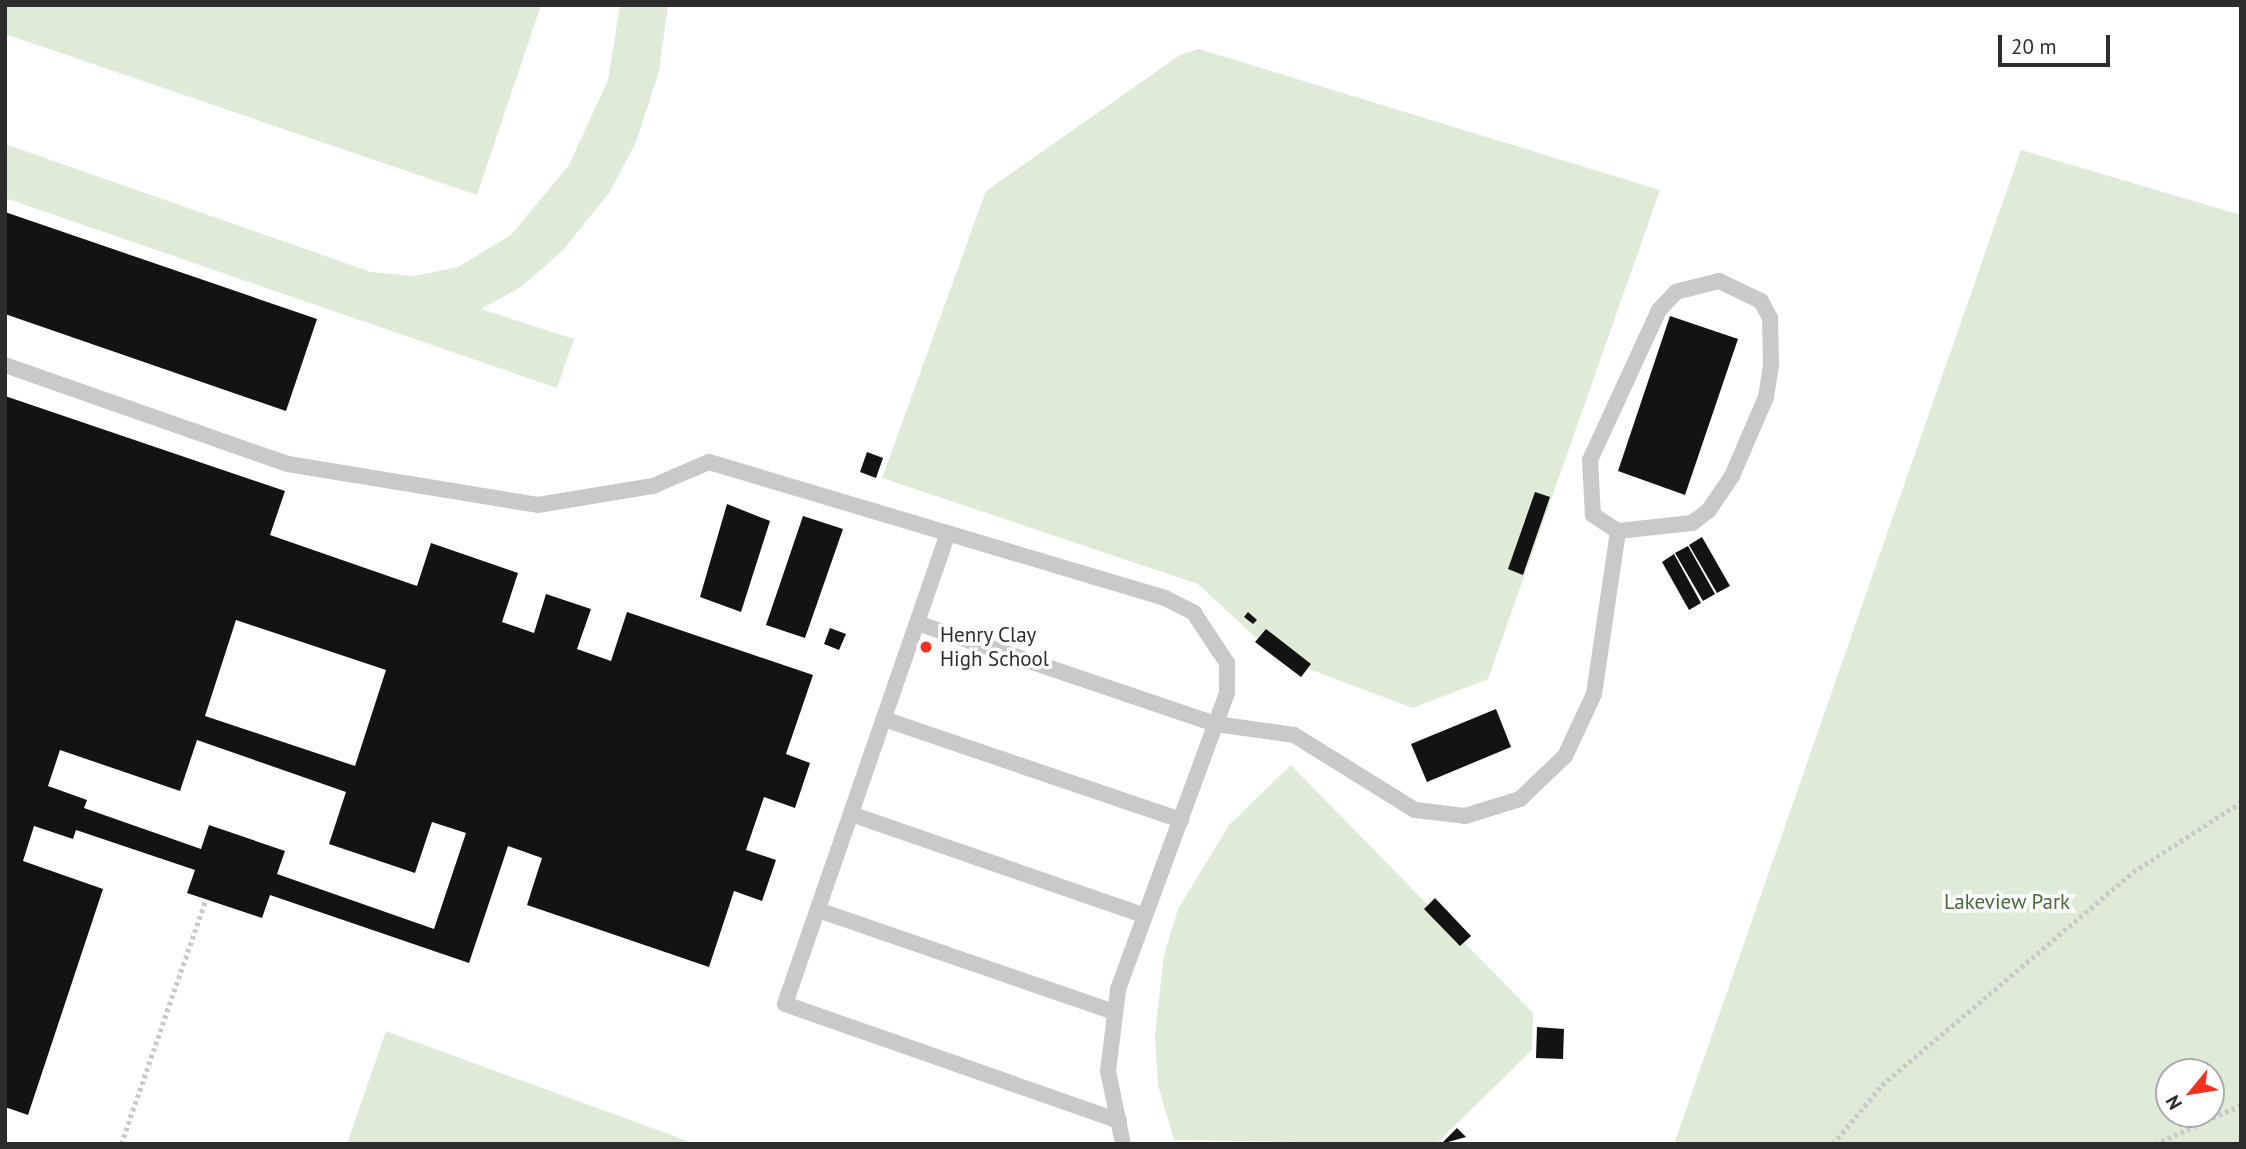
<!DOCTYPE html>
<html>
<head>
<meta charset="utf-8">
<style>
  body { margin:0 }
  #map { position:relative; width:2246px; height:1149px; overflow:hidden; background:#fff; font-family:"PT Sans",sans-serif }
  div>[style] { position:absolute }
  .green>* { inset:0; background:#dfebd8 }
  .building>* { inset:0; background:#131313 }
  .path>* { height:4.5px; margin-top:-2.25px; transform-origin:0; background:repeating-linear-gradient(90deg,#c9c9c9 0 3.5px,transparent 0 7px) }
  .lane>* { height:16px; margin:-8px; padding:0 8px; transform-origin:8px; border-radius:8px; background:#c9c9c9 }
  .dots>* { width:19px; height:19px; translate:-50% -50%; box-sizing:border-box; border:4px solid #fff; border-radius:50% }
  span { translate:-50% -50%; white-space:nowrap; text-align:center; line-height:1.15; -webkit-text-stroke:7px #fff; paint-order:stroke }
  .poi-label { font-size:21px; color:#2c2c2c }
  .left { translate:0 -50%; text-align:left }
  .park-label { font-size:21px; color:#476a37 }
  .frame { position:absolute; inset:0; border:7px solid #2c2c2c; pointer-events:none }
  .north { position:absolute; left:2155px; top:1058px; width:70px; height:70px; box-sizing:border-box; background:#fff; border:2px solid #ababab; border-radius:50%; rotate:240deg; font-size:19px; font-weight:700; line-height:28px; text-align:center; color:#2c2c2c }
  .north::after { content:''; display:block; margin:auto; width:24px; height:32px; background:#f2311f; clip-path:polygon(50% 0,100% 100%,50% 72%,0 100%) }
  .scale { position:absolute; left:1998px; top:35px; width:112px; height:32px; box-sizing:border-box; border:4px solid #2c2c2c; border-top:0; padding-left:9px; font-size:21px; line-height:24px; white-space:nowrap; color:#2c2c2c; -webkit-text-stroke:5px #fff; paint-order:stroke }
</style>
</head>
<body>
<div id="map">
  <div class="green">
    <i style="clip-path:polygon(5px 5px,541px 5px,477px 195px,5px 34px)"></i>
    <i style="clip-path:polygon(620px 5px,668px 5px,659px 72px,636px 142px,610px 192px,562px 251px,521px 287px,481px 309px,574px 339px,557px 388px,5px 198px,5px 144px,371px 272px,414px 276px,458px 267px,511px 235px,569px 165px,608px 80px)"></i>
    <i style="clip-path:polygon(1199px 49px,1660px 190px,1488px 679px,1413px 708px,1277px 657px,1198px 584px,882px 478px,986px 191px,1180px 55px)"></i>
    <i style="clip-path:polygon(evenodd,2021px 150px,2241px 215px,2241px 1144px,1674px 1144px,2021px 150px,2169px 1072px,2211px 1072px,2211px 1114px,2169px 1114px,2169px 1072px)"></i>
    <i style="clip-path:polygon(1291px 765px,1533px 1013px,1532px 1050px,1436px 1144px,1174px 1140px,1158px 1085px,1155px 1035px,1164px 955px,1178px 909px,1229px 825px)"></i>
    <i style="clip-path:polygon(386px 1031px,696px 1144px,347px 1144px)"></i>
  </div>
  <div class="building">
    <i style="clip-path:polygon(5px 212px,317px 319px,286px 411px,5px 314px)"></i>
    <i style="clip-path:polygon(1670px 316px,1738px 339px,1685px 495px,1618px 471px)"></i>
    <i style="clip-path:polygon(evenodd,5px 396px,285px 491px,270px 535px,417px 586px,431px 543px,518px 573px,502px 622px,534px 633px,546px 594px,591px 609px,577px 649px,611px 661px,627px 612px,813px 675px,786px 754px,810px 763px,795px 808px,764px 797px,746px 850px,776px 860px,762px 901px,734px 891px,709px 967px,527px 905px,542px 858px,508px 846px,469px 963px,270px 895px,262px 918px,187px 893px,195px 870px,76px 830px,73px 839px,34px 826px,23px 861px,103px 889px,28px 1115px,5px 1107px,5px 396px,236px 620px,386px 670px,355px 766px,205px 716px,236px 620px,5px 396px,197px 740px,346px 792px,329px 844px,415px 873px,432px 822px,466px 833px,434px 929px,277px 874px,285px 851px,209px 825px,201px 849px,84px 808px,87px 800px,48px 786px,60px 750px,180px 791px,197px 740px)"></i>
    <i style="clip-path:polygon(867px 452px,883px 458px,876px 478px,860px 472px)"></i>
    <i style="clip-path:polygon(1535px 492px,1550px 497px,1523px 575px,1508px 569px)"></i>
    <i style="clip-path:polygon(727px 504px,770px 521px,741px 612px,700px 597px)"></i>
    <i style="clip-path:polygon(803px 516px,843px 529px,805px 638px,766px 625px)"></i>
    <i style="clip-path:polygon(1702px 537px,1730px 586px,1717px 593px,1689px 545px)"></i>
    <i style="clip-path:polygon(1688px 546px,1715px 594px,1703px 601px,1675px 553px)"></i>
    <i style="clip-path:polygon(1674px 554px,1701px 603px,1689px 610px,1662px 562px)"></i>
    <i style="clip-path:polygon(1248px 612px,1257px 620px,1253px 624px,1244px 617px)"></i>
    <i style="clip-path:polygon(830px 628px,846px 634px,839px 650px,824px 644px)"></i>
    <i style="clip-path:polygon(1266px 629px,1311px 664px,1301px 677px,1255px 642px)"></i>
    <i style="clip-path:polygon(1496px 709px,1511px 747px,1427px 782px,1411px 744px)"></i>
    <i style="clip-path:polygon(1435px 898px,1471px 936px,1460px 946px,1424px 909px)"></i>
    <i style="clip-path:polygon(1537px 1027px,1564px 1029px,1563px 1059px,1536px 1058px)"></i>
    <i style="clip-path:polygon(1457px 1128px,1466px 1137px,1441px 1144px)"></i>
  </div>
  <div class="path">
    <i style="left:121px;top:1144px;width:259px;rotate:-70.9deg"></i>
    <i style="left:1833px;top:1144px;width:77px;rotate:-50.3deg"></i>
    <i style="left:1882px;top:1085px;width:329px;rotate:-40.3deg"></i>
    <i style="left:2133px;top:872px;width:129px;rotate:-32.9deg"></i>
    <i style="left:2155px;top:1144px;width:94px;rotate:-24.4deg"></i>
  </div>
  <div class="lane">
    <i style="left:5px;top:365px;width:300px;rotate:19.3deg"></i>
    <i style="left:288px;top:464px;width:253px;rotate:9.3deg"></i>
    <i style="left:538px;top:505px;width:117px;rotate:-9.4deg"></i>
    <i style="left:653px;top:486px;width:61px;rotate:-23.2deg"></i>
    <i style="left:709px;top:462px;width:476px;rotate:16.6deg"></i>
    <i style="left:1165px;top:598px;width:33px;rotate:27deg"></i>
    <i style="left:1194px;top:613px;width:60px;rotate:56.6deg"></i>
    <i style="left:1227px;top:663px;width:30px;rotate:90deg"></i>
    <i style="left:1227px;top:693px;width:316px;rotate:110.2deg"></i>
    <i style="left:1118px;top:990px;width:82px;rotate:97deg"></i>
    <i style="left:1108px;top:1071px;width:75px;rotate:78.4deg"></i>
    <i style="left:948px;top:533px;width:498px;rotate:109.1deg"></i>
    <i style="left:785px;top:1004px;width:354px;rotate:19.3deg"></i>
    <i style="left:917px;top:623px;width:316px;rotate:18.7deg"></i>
    <i style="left:1216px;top:724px;width:79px;rotate:8deg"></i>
    <i style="left:1294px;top:735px;width:142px;rotate:31.8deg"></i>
    <i style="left:1415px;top:810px;width:50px;rotate:6.8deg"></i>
    <i style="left:1465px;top:816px;width:58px;rotate:-17.2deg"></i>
    <i style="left:1520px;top:799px;width:62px;rotate:-43.7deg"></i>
    <i style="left:1565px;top:756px;width:68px;rotate:-64.9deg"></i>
    <i style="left:1594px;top:694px;width:165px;rotate:-81.6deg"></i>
    <i style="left:1618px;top:531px;width:74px;rotate:-6.2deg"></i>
    <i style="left:1692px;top:523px;width:21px;rotate:-37deg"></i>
    <i style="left:1709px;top:510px;width:41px;rotate:-55.9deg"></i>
    <i style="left:1732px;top:476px;width:86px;rotate:-66.7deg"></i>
    <i style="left:1766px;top:397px;width:33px;rotate:-81deg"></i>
    <i style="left:1771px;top:364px;width:46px;rotate:-91.2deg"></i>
    <i style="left:1770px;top:318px;width:19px;rotate:-118deg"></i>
    <i style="left:1761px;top:301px;width:47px;rotate:-154.5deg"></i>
    <i style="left:1719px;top:281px;width:44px;rotate:165.7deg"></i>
    <i style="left:1676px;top:292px;width:25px;rotate:133deg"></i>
    <i style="left:1659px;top:310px;width:165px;rotate:114.7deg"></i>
    <i style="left:1590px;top:460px;width:55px;rotate:86.9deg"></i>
    <i style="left:1593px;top:515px;width:30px;rotate:33deg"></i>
    <i style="left:884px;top:719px;width:314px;rotate:18.8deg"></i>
    <i style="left:851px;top:814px;width:311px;rotate:19.1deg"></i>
    <i style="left:818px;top:910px;width:314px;rotate:19deg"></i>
  </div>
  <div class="dots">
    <i style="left:926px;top:647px;background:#f2311f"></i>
  </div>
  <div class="poi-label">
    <span class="left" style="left:940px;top:647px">Henry Clay<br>High School</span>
  </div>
  <div class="park-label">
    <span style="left:2007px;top:902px">Lakeview Park</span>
  </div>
  <div class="frame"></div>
  <div class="north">N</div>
  <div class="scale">20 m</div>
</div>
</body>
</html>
